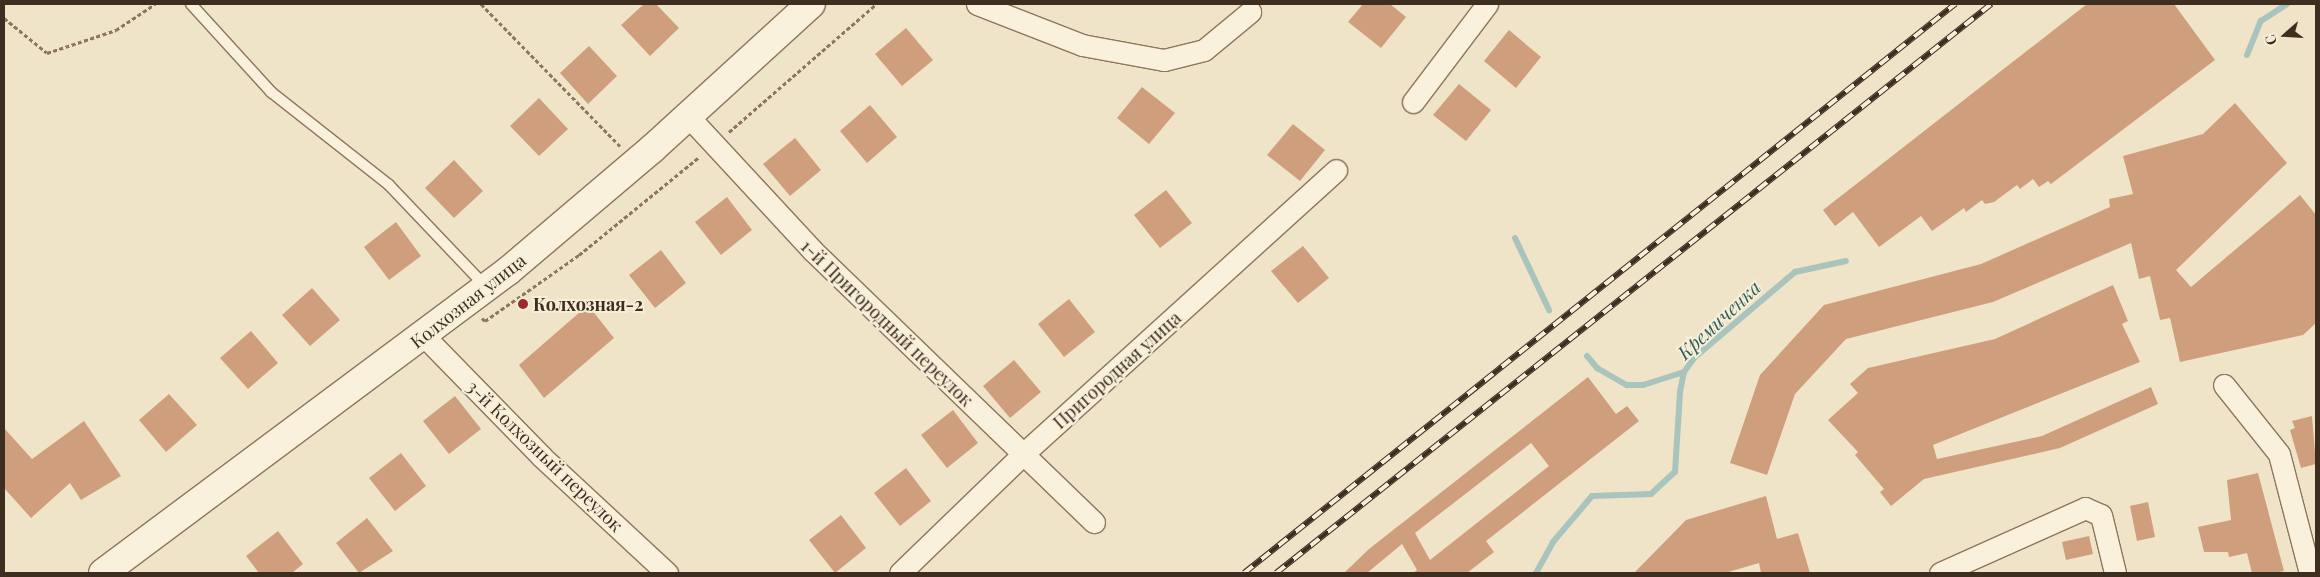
<!DOCTYPE html>
<html>
<head>
<meta charset="utf-8">
<style>
  body { margin:0 }
  #map { position:relative; width:2320px; height:577px; overflow:hidden; background:#f0e4c8; font-family:"Playfair Display",serif }
  div>[style] { position:absolute }
  .stream>* { height:6px; margin:-3px; padding:0 3px; transform-origin:3px; border-radius:3px; background:#a9c4bc }
  .building>* { inset:0; background:#cf9f7d }
  .path>* { height:3px; margin-top:-1.5px; transform-origin:0; background:repeating-linear-gradient(90deg,#8d765c 0 4px,transparent 0 6.5px) }
  .roads { filter:drop-shadow(1px 0 #8d765c) drop-shadow(-1px 0 #8d765c) drop-shadow(0 1px #8d765c) drop-shadow(0 -1px #8d765c) }
  .lane>* { height:10px; margin:-5px; padding:0 5px; transform-origin:5px; border-radius:5px; background:#faf1dc }
  .street>* { height:21px; margin:-10.5px; padding:0 10.5px; transform-origin:10.5px; border-radius:10.5px; background:#faf1dc }
  .secondary>* { height:28px; margin:-14px; padding:0 14px; transform-origin:14px; border-radius:14px; background:#faf1dc }
  .rail>* { height:5.5px; margin-top:-2.75px; transform-origin:0; background:repeating-linear-gradient(90deg,#f7eed8 0 11px,#3d2e20 0 22px); box-sizing:border-box; border-block:1px solid #3d2e20 }
  .dots>* { width:14px; height:14px; translate:-50% -50%; box-sizing:border-box; border:2px solid #f7eed8; border-radius:50% }
  span { translate:-50% -50%; white-space:nowrap; text-align:center; line-height:1.15; -webkit-text-stroke:4px #f7eed8; paint-order:stroke }
  .street-label { font-size:18px; color:#3d2e20 }
  .poi-label { font-size:18px; color:#3d2e20; font-weight:700 }
  .left { translate:0 -50%; text-align:left }
  .water-label { font-size:19px; color:#2f5d5a; font-style:italic }
  .frame { position:absolute; inset:0; border:5px solid #3d2e20; pointer-events:none }
  .north { position:absolute; left:2260px; top:10px; width:50px; height:50px; -webkit-text-stroke:4px #f7eed8; paint-order:stroke; rotate:251deg; font-size:14px; font-weight:700; line-height:20px; text-align:center; color:#3d2e20 }
  .north::after { content:''; display:block; margin:auto; width:18px; height:22px; background:#3d2e20; clip-path:polygon(50% 0,100% 100%,50% 72%,0 100%) }
</style>
</head>
<body>
<div id="map">
  <div class="stream">
    <i style="left:2247px;top:55px;width:37px;rotate:-68deg"></i>
    <i style="left:2261px;top:21px;width:31px;rotate:-33deg"></i>
    <i style="left:1515px;top:238px;width:80px;rotate:64.7deg"></i>
    <i style="left:1587px;top:356px;width:16px;rotate:50deg"></i>
    <i style="left:1597px;top:368px;width:34px;rotate:30deg"></i>
    <i style="left:1627px;top:385px;width:16px"></i>
    <i style="left:1643px;top:385px;width:43px;rotate:-17.6deg"></i>
    <i style="left:1536px;top:573px;width:35px;rotate:-61deg"></i>
    <i style="left:1553px;top:542px;width:60px;rotate:-49.7deg"></i>
    <i style="left:1592px;top:496px;width:59px;rotate:-1.9deg"></i>
    <i style="left:1651px;top:494px;width:33px;rotate:-43deg"></i>
    <i style="left:1675px;top:472px;width:80px;rotate:-86.4deg"></i>
    <i style="left:1680px;top:392px;width:20px;rotate:-79deg"></i>
    <i style="left:1684px;top:372px;width:17px;rotate:-54deg"></i>
    <i style="left:1694px;top:358px;width:133px;rotate:-40.4deg"></i>
    <i style="left:1795px;top:272px;width:52px;rotate:-12.2deg"></i>
  </div>
  <div class="building">
    <i style="clip-path:polygon(644px 4px,656px 4px,679px 28px,650px 56px,621px 25px)"></i>
    <i style="clip-path:polygon(1363px 4px,1390px 4px,1406px 17px,1381px 48px,1348px 22px)"></i>
    <i style="clip-path:polygon(2087px 4px,2174px 4px,2215px 60px,2051px 184px,2048px 181px,2039px 187px,2033px 179px,2020px 189px,2017px 185px,1994px 202px,1985px 204px,1982px 200px,1966px 212px,1964px 208px,1932px 231px,1921px 216px,1879px 247px,1853px 212px,1835px 226px,1823px 210px)"></i>
    <i style="clip-path:polygon(906px 28px,933px 60px,902px 86px,875px 54px)"></i>
    <i style="clip-path:polygon(1509px 30px,1541px 57px,1516px 88px,1484px 61px)"></i>
    <i style="clip-path:polygon(589px 46px,617px 76px,588px 104px,560px 73px)"></i>
    <i style="clip-path:polygon(1459px 84px,1491px 110px,1466px 141px,1433px 115px)"></i>
    <i style="clip-path:polygon(1142px 87px,1175px 113px,1149px 144px,1117px 118px)"></i>
    <i style="clip-path:polygon(539px 98px,568px 129px,539px 156px,510px 126px)"></i>
    <i style="clip-path:polygon(2235px 103px,2287px 163px,2176px 270px,2191px 287px,2300px 195px,2316px 215px,2316px 323px,2303px 335px,2180px 362px,2170px 318px,2160px 320px,2150px 276px,2139px 279px,2131px 243px,1993px 302px,1846px 339px,1795px 394px,1767px 475px,1730px 463px,1760px 375px,1824px 305px,1981px 264px,2110px 207px,2109px 199px,2133px 194px,2123px 156px,2203px 134px)"></i>
    <i style="clip-path:polygon(870px 105px,897px 137px,867px 163px,840px 131px)"></i>
    <i style="clip-path:polygon(1293px 124px,1325px 150px,1300px 181px,1267px 155px)"></i>
    <i style="clip-path:polygon(795px 138px,821px 170px,790px 196px,763px 164px)"></i>
    <i style="clip-path:polygon(454px 160px,483px 191px,454px 218px,425px 188px)"></i>
    <i style="clip-path:polygon(1166px 190px,1192px 223px,1160px 248px,1134px 215px)"></i>
    <i style="clip-path:polygon(727px 197px,752px 230px,721px 255px,695px 222px)"></i>
    <i style="clip-path:polygon(396px 222px,421px 256px,389px 280px,364px 247px)"></i>
    <i style="clip-path:polygon(1303px 246px,1329px 278px,1298px 303px,1271px 271px)"></i>
    <i style="clip-path:polygon(661px 250px,686px 283px,655px 308px,629px 275px)"></i>
    <i style="clip-path:polygon(2113px 285px,2128px 321px,2122px 324px,2140px 362px,1933px 445px,1937px 459px,2042px 436px,2151px 387px,2158px 404px,2060px 448px,1924px 479px,1891px 506px,1880px 492px,1884px 489px,1855px 455px,1858px 452px,1828px 420px,1858px 393px,1850px 384px,1868px 368px,1995px 339px)"></i>
    <i style="clip-path:polygon(312px 288px,340px 320px,310px 346px,282px 315px)"></i>
    <i style="clip-path:polygon(1069px 299px,1095px 332px,1064px 357px,1038px 324px)"></i>
    <i style="clip-path:polygon(588px 305px,614px 338px,544px 398px,519px 365px)"></i>
    <i style="clip-path:polygon(251px 331px,278px 363px,248px 389px,220px 358px)"></i>
    <i style="clip-path:polygon(1014px 360px,1041px 392px,1010px 418px,983px 386px)"></i>
    <i style="clip-path:polygon(evenodd,1588px 377px,1616px 414px,1627px 406px,1639px 421px,1486px 541px,1494px 552px,1467px 573px,1413px 573px,1417px 570px,1402px 544px,1367px 573px,1344px 573px,1369px 549px,1588px 377px,1531px 443px,1549px 466px,1430px 560px,1415px 533px,1531px 443px)"></i>
    <i style="clip-path:polygon(169px 394px,197px 425px,166px 452px,139px 420px)"></i>
    <i style="clip-path:polygon(455px 396px,481px 429px,449px 454px,423px 421px)"></i>
    <i style="clip-path:polygon(953px 410px,978px 443px,947px 468px,921px 435px)"></i>
    <i style="clip-path:polygon(2312px 416px,2316px 464px,2301px 468px,2290px 430px,2295px 428px,2292px 421px)"></i>
    <i style="clip-path:polygon(84px 421px,121px 476px,81px 500px,70px 483px,31px 518px,4px 488px,4px 428px,32px 459px)"></i>
    <i style="clip-path:polygon(401px 453px,426px 486px,395px 511px,369px 478px)"></i>
    <i style="clip-path:polygon(906px 468px,931px 501px,900px 526px,874px 493px)"></i>
    <i style="clip-path:polygon(2258px 473px,2284px 571px,2273px 573px,2252px 573px,2247px 553px,2229px 557px,2228px 552px,2204px 552px,2198px 527px,2231px 520px,2227px 480px)"></i>
    <i style="clip-path:polygon(1766px 496px,1777px 539px,1798px 533px,1810px 573px,1761px 573px,1759px 563px,1725px 573px,1634px 573px,1686px 520px)"></i>
    <i style="clip-path:polygon(2148px 502px,2155px 537px,2137px 541px,2130px 506px)"></i>
    <i style="clip-path:polygon(841px 515px,866px 548px,835px 573px,809px 540px)"></i>
    <i style="clip-path:polygon(367px 518px,393px 551px,359px 573px,336px 543px)"></i>
    <i style="clip-path:polygon(278px 531px,303px 564px,292px 573px,259px 573px,246px 556px)"></i>
    <i style="clip-path:polygon(2089px 536px,2093px 554px,2066px 560px,2062px 542px)"></i>
  </div>
  <div class="path">
    <i style="left:481px;top:4px;width:199px;rotate:45.6deg"></i>
    <i style="left:4px;top:18px;width:55px;rotate:39.1deg"></i>
    <i style="left:47px;top:53px;width:73px;rotate:-18.4deg"></i>
    <i style="left:116px;top:30px;width:47px;rotate:-33.7deg"></i>
    <i style="left:729px;top:132px;width:195px;rotate:-41deg"></i>
    <i style="left:482px;top:318px;width:4px;rotate:45deg"></i>
    <i style="left:485px;top:321px;width:115px;rotate:-35.1deg"></i>
    <i style="left:579px;top:255px;width:155px;rotate:-39.2deg"></i>
  </div>
  <div class="roads">
    <div class="lane">
      <i style="left:191px;top:4px;width:119px;rotate:47.7deg"></i>
      <i style="left:271px;top:92px;width:150px;rotate:38.2deg"></i>
      <i style="left:389px;top:185px;width:141px;rotate:46.4deg"></i>
    </div>
    <div class="street">
      <i style="left:977px;top:4px;width:113px;rotate:21.3deg"></i>
      <i style="left:1082px;top:45px;width:83px;rotate:10.4deg"></i>
      <i style="left:1164px;top:60px;width:41px;rotate:-14deg"></i>
      <i style="left:1204px;top:50px;width:60px;rotate:-39.6deg"></i>
      <i style="left:1413px;top:102px;width:123px;rotate:-52.9deg"></i>
      <i style="left:688px;top:116px;width:183px;rotate:47.2deg"></i>
      <i style="left:812px;top:250px;width:392px;rotate:44deg"></i>
      <i style="left:424px;top:336px;width:169px;rotate:45.7deg"></i>
      <i style="left:542px;top:457px;width:171px;rotate:42.9deg"></i>
      <i style="left:2224px;top:385px;width:88px;rotate:51.4deg"></i>
      <i style="left:2279px;top:454px;width:123px;rotate:75.4deg"></i>
      <i style="left:900px;top:573px;width:170px;rotate:-44deg"></i>
      <i style="left:1022px;top:455px;width:424px;rotate:-42.2deg"></i>
      <i style="left:1940px;top:573px;width:159px;rotate:-24.1deg"></i>
      <i style="left:2085px;top:508px;width:17px;rotate:24deg"></i>
      <i style="left:2101px;top:515px;width:60px;rotate:76.4deg"></i>
    </div>
    <div class="secondary">
      <i style="left:103px;top:573px;width:505px;rotate:-36.71deg"></i>
      <i style="left:508px;top:271px;width:189px;rotate:-40.3deg"></i>
      <i style="left:652px;top:149px;width:215px;rotate:-42.4deg"></i>
    </div>
  </div>
  <div class="rail">
    <i style="left:1244px;top:573px;width:911px;rotate:-38.67deg"></i>
    <i style="left:1276px;top:573px;width:914px;rotate:-38.51deg"></i>
  </div>
  <div class="dots">
    <i style="left:523px;top:304px;background:#9e2a2b"></i>
  </div>
  <div class="street-label">
    <span style="left:468px;top:301px;rotate:-38deg">Колхозная улица</span>
    <span style="left:887px;top:323px;rotate:44deg">1-й Пригородный переулок</span>
    <span style="left:1117px;top:370px;rotate:-42deg">Пригородная улица</span>
    <span style="left:545px;top:456px;rotate:44deg">3-й Колхозный переулок</span>
  </div>
  <div class="poi-label">
    <span class="left" style="left:533px;top:304px">Колхозная-2</span>
  </div>
  <div class="water-label">
    <span style="left:1719px;top:320px;rotate:-43deg">Кремиченка</span>
  </div>
  <div class="frame"></div>
  <div class="north">С</div>
</div>
</body>
</html>
